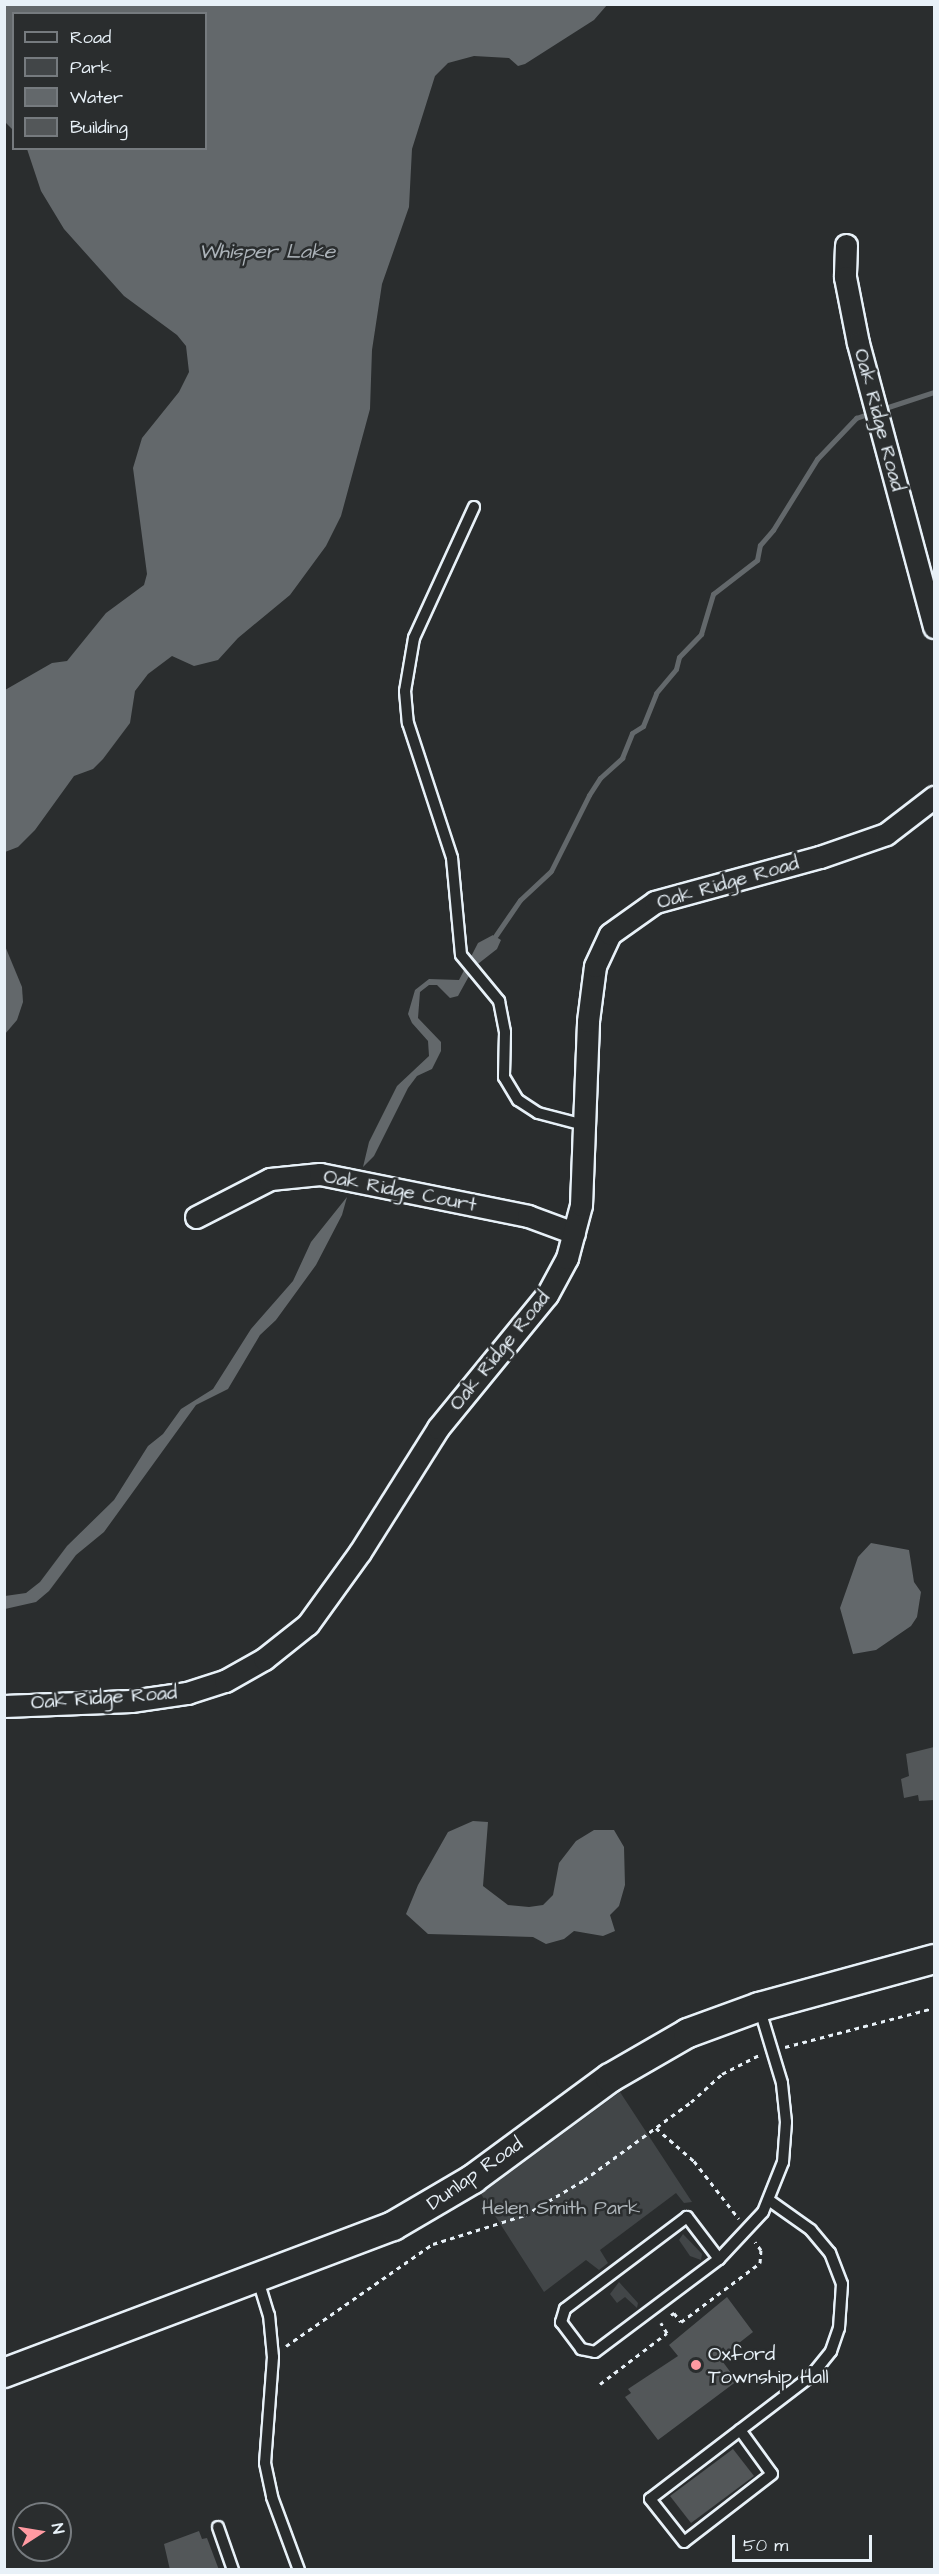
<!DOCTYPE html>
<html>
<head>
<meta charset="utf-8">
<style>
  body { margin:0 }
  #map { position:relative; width:939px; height:2574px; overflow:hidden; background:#2a2d2e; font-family:"Architects Daughter",sans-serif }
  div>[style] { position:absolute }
  .green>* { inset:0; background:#424648 }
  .water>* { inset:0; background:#63686b }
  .stream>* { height:5px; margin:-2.5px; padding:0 2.5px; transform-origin:2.5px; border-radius:2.5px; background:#63686b }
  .building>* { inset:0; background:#535759 }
  .path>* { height:3px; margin-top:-1.5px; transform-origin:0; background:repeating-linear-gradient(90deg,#e8f1f8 0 4.5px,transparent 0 9px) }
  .roads { filter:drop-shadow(2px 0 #e8f1f8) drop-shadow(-2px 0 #e8f1f8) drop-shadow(0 2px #e8f1f8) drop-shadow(0 -2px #e8f1f8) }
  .lane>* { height:10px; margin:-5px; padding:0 5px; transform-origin:5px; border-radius:5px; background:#2a2d2e }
  .street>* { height:21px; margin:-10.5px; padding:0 10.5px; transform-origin:10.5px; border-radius:10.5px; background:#2a2d2e }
  .secondary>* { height:28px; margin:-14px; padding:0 14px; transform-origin:14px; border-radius:14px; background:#2a2d2e }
  .dots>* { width:16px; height:16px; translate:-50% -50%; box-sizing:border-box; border:3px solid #2a2d2e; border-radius:50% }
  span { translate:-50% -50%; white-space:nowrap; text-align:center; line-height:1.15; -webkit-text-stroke:5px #2a2d2e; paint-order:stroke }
  .street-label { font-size:20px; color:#e8f1f8 }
  .park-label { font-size:20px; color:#aeb5ba }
  .poi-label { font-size:20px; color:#e8f1f8 }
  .left { translate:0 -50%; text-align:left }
  .water-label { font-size:21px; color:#acb3b9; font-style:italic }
  .frame { position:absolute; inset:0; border:6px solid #e8f1f8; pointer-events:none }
  .legend { position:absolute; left:12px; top:12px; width:195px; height:138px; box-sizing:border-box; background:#2a2d2e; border:2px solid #767b7f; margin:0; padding:8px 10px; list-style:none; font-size:18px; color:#e8f1f8 }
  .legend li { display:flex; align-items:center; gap:12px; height:30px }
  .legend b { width:30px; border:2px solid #767b7f }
  .north { position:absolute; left:12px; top:2502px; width:60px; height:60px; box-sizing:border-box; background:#2a2d2e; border:2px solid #767b7f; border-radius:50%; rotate:78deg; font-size:16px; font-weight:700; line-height:24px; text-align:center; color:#e8f1f8 }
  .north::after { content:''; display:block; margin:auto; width:21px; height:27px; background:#ff9aa2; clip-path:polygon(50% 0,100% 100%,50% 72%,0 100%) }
  .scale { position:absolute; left:732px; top:2535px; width:140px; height:27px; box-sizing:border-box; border:3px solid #e8f1f8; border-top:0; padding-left:8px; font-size:18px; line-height:21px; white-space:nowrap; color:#e8f1f8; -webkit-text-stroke:4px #2a2d2e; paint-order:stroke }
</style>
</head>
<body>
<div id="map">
  <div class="green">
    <i style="clip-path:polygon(620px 2092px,692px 2202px,684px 2203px,676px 2193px,600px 2250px,608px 2263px,599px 2270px,586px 2260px,544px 2292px,481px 2194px)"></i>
    <i style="clip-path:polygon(683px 2234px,702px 2254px,701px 2260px,690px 2256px,679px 2240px)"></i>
    <i style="clip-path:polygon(619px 2282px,638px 2303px,637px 2308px,625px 2297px,617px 2303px,610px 2294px)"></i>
  </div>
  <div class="water">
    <i style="clip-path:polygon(5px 4px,607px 5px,594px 20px,525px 64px,518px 66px,509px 58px,474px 56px,448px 63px,435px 76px,412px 149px,409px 207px,382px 284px,372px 350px,370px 409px,341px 516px,326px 546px,290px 595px,238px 638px,218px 660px,194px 666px,172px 656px,148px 674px,135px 691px,130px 723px,103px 759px,93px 769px,74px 776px,35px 830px,18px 847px,5px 852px,5px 690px,52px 663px,67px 661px,106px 613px,144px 585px,147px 574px,133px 468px,142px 438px,179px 392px,189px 372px,186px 346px,177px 335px,124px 296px,64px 229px,41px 191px,27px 149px,206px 148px,206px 14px,14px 14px,13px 130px,5px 122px)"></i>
    <i style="clip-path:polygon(493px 935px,501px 940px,497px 949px,474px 967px,458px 996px,450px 998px,437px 985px,429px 985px,420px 992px,418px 1018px,441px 1042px,441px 1051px,432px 1069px,417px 1076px,408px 1088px,374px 1156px,363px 1167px,369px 1142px,397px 1086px,429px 1056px,428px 1041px,412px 1023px,408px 1014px,415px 990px,429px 979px,459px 980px,478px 943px)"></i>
    <i style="clip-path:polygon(5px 946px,22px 987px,23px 1002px,17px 1020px,5px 1034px)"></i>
    <i style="clip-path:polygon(347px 1197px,342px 1215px,316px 1265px,276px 1320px,260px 1335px,228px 1389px,196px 1405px,104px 1532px,76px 1555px,49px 1591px,36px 1602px,5px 1609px,5px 1596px,26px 1593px,40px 1582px,67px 1546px,114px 1500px,148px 1446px,163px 1434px,181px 1409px,213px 1389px,251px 1329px,293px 1281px,311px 1242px)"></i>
    <i style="clip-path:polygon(871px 1543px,909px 1550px,914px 1582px,921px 1592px,917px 1617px,911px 1626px,876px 1650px,853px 1654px,840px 1608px,858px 1557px)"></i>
    <i style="clip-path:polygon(473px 1821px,488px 1822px,483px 1886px,508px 1905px,529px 1907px,543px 1905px,553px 1895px,559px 1863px,576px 1841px,594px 1830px,614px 1830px,624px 1847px,625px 1885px,619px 1906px,610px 1915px,615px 1931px,603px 1936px,574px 1931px,564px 1939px,546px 1944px,533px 1937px,428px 1934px,406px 1914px,418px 1885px,448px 1832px)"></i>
  </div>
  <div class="stream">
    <i style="left:882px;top:409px;width:55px;rotate:-18.1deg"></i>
    <i style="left:496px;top:935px;width:42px;rotate:-55.6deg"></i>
    <i style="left:520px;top:900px;width:42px;rotate:-43.1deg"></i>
    <i style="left:551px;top:871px;width:85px;rotate:-63.4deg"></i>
    <i style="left:589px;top:795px;width:20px;rotate:-57deg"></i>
    <i style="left:600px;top:778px;width:30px;rotate:-42deg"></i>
    <i style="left:622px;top:758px;width:27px;rotate:-68deg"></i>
    <i style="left:632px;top:733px;width:13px;rotate:-32deg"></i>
    <i style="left:643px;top:726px;width:35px;rotate:-68deg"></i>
    <i style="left:656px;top:693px;width:31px;rotate:-50deg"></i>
    <i style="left:676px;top:669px;width:12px;rotate:-76deg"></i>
    <i style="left:679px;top:657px;width:32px;rotate:-46deg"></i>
    <i style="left:701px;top:634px;width:42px;rotate:-73.3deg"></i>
    <i style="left:713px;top:594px;width:56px;rotate:-37.7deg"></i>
    <i style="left:757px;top:560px;width:15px;rotate:-79deg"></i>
    <i style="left:760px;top:545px;width:20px;rotate:-49deg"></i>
    <i style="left:773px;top:530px;width:84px;rotate:-58.2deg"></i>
    <i style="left:817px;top:459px;width:57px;rotate:-46.4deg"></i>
    <i style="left:856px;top:418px;width:18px;rotate:-19deg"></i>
  </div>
  <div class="building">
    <i style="clip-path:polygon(934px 1747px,934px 1800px,919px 1801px,918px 1795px,904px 1798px,901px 1779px,909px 1776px,906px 1754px)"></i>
    <i style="clip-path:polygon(727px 2297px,753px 2332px,720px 2358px,737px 2381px,658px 2440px,625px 2397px,631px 2393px,628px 2389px,678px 2356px,669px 2345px)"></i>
    <i style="clip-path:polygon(733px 2449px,754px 2476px,691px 2523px,670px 2496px)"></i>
    <i style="clip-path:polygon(199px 2531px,202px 2539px,207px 2538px,219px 2570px,170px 2570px,164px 2544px)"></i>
  </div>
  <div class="path">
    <i style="left:785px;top:2047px;width:154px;rotate:-14.7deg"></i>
    <i style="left:656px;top:2128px;width:50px;rotate:41deg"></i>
    <i style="left:694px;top:2161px;width:73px;rotate:52.2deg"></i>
    <i style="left:671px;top:2315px;width:4px;rotate:-34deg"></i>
    <i style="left:674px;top:2313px;width:11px;rotate:52deg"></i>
    <i style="left:681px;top:2322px;width:99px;rotate:-36.8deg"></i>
    <i style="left:760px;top:2263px;width:13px;rotate:-86deg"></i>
    <i style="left:761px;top:2250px;width:10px;rotate:-127deg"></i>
    <i style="left:286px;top:2346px;width:179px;rotate:-34.8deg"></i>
    <i style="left:433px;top:2244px;width:96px;rotate:-17.5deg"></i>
    <i style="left:525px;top:2215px;width:69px;rotate:-30.7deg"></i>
    <i style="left:584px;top:2180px;width:132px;rotate:-36.1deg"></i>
    <i style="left:691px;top:2102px;width:42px;rotate:-42.1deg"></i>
    <i style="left:722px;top:2074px;width:42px;rotate:-27.2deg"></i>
    <i style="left:600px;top:2384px;width:84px;rotate:-37.3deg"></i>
    <i style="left:667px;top:2333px;width:12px;rotate:-121deg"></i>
  </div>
  <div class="roads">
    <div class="lane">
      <i style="left:474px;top:507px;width:144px;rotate:114.6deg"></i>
      <i style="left:414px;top:638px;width:54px;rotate:99.6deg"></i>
      <i style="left:405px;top:691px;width:32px;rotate:85deg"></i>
      <i style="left:408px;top:723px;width:142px;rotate:71.9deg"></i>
      <i style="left:452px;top:858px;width:97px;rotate:84.7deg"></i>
      <i style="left:461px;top:955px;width:60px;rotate:50.4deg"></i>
      <i style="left:499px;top:1001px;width:32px;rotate:79deg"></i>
      <i style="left:505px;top:1032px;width:45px;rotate:91.3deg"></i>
      <i style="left:504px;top:1077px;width:27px;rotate:59deg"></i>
      <i style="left:518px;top:1100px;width:24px;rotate:33deg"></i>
      <i style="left:538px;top:1113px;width:48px;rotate:14.6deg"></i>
      <i style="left:719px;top:2259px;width:53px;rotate:-127.3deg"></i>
      <i style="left:687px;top:2217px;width:153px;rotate:143deg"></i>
      <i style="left:565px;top:2309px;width:14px;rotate:107deg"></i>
      <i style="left:561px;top:2322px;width:34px;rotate:53deg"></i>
      <i style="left:581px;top:2349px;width:14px;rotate:12deg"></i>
      <i style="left:595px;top:2352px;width:155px;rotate:-36.9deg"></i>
      <i style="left:719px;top:2259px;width:64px;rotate:-46.9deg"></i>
      <i style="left:763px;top:2212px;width:54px;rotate:-68.2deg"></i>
      <i style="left:783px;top:2162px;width:40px;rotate:-85.7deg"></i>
      <i style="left:786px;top:2122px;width:39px;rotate:-96deg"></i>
      <i style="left:782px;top:2083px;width:79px;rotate:-106.8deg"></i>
      <i style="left:258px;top:2280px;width:37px;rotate:73deg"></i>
      <i style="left:269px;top:2315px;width:42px;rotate:84.6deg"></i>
      <i style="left:273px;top:2357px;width:106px;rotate:94.3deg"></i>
      <i style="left:265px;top:2463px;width:35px;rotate:78deg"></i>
      <i style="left:272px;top:2497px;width:78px;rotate:69.7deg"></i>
      <i style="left:740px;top:2430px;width:54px;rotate:54deg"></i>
      <i style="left:772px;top:2474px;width:111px;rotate:142.3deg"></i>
      <i style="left:684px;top:2542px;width:55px;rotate:-128.3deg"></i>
      <i style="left:650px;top:2499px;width:203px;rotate:-37.4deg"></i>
      <i style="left:811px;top:2376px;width:32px;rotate:-51deg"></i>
      <i style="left:831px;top:2351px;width:24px;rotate:-71deg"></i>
      <i style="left:839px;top:2328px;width:44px;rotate:-86.1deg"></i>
      <i style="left:842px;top:2284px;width:33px;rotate:-111deg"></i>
      <i style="left:830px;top:2253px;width:30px;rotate:-130deg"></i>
      <i style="left:811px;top:2230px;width:50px;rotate:-144.7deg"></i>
      <i style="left:218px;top:2527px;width:46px;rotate:70.8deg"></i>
    </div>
    <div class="street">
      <i style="left:846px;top:245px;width:32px;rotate:92deg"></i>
      <i style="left:845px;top:277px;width:67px;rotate:78.9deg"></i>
      <i style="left:858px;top:343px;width:294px;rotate:75deg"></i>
      <i style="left:196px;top:1217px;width:83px;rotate:-27.2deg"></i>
      <i style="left:270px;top:1179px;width:50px;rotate:-5.7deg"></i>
      <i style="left:320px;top:1174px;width:212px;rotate:11.4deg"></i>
      <i style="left:528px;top:1216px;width:49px;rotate:20.3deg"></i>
      <i style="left:4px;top:1706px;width:127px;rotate:-2.3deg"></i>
      <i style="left:131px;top:1701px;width:57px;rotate:-8.1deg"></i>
      <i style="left:187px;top:1693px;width:40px;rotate:-18deg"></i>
      <i style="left:225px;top:1681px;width:45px;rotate:-29.4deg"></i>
      <i style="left:264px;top:1659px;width:56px;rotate:-38.5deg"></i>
      <i style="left:308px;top:1624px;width:89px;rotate:-54.2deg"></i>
      <i style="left:360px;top:1552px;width:146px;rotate:-57.8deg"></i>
      <i style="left:438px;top:1428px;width:172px;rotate:-50.7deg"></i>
      <i style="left:547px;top:1295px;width:42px;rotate:-61.6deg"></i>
      <i style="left:567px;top:1258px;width:55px;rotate:-75.2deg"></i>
      <i style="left:581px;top:1205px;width:184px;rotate:-87.8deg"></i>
      <i style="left:588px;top:1021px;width:55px;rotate:-82.7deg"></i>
      <i style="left:595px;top:966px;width:35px;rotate:-65deg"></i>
      <i style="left:610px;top:934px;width:55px;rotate:-35.4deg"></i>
      <i style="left:655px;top:902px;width:171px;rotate:-15.3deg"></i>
      <i style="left:820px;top:857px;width:70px;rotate:-19.2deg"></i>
      <i style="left:886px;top:834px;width:61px;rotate:-37.6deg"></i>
    </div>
    <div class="secondary">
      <i style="left:4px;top:2373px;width:416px;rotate:-20.7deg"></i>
      <i style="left:393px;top:2226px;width:93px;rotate:-30.4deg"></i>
      <i style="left:473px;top:2179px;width:170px;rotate:-36.4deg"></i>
      <i style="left:610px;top:2078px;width:90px;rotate:-30deg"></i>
      <i style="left:688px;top:2033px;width:76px;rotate:-20.1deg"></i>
      <i style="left:759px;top:2007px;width:181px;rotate:-15.3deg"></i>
    </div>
  </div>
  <div class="dots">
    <i style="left:696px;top:2365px;background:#ff9aa2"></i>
  </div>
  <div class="street-label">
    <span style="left:879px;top:420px;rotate:75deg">Oak Ridge Road</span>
    <span style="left:728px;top:883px;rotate:-16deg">Oak Ridge Road</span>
    <span style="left:400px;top:1191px;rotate:11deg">Oak Ridge Court</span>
    <span style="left:500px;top:1351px;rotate:-51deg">Oak Ridge Road</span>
    <span style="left:104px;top:1698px;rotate:-4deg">Oak Ridge Road</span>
    <span style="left:475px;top:2174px;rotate:-35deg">Dunlap Road</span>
  </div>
  <div class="park-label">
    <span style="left:561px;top:2208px">Helen Smith Park</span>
  </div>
  <div class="poi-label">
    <span class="left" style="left:708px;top:2366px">Oxford<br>Township Hall</span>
  </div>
  <div class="water-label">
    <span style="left:267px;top:252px">Whisper Lake</span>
  </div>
  <div class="frame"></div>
  <ul class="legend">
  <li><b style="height:8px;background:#2a2d2e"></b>Road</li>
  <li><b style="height:16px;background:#424648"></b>Park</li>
  <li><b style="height:16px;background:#63686b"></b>Water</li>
  <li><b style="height:16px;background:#535759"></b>Building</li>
  </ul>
  <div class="north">N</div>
  <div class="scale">50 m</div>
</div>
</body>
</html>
